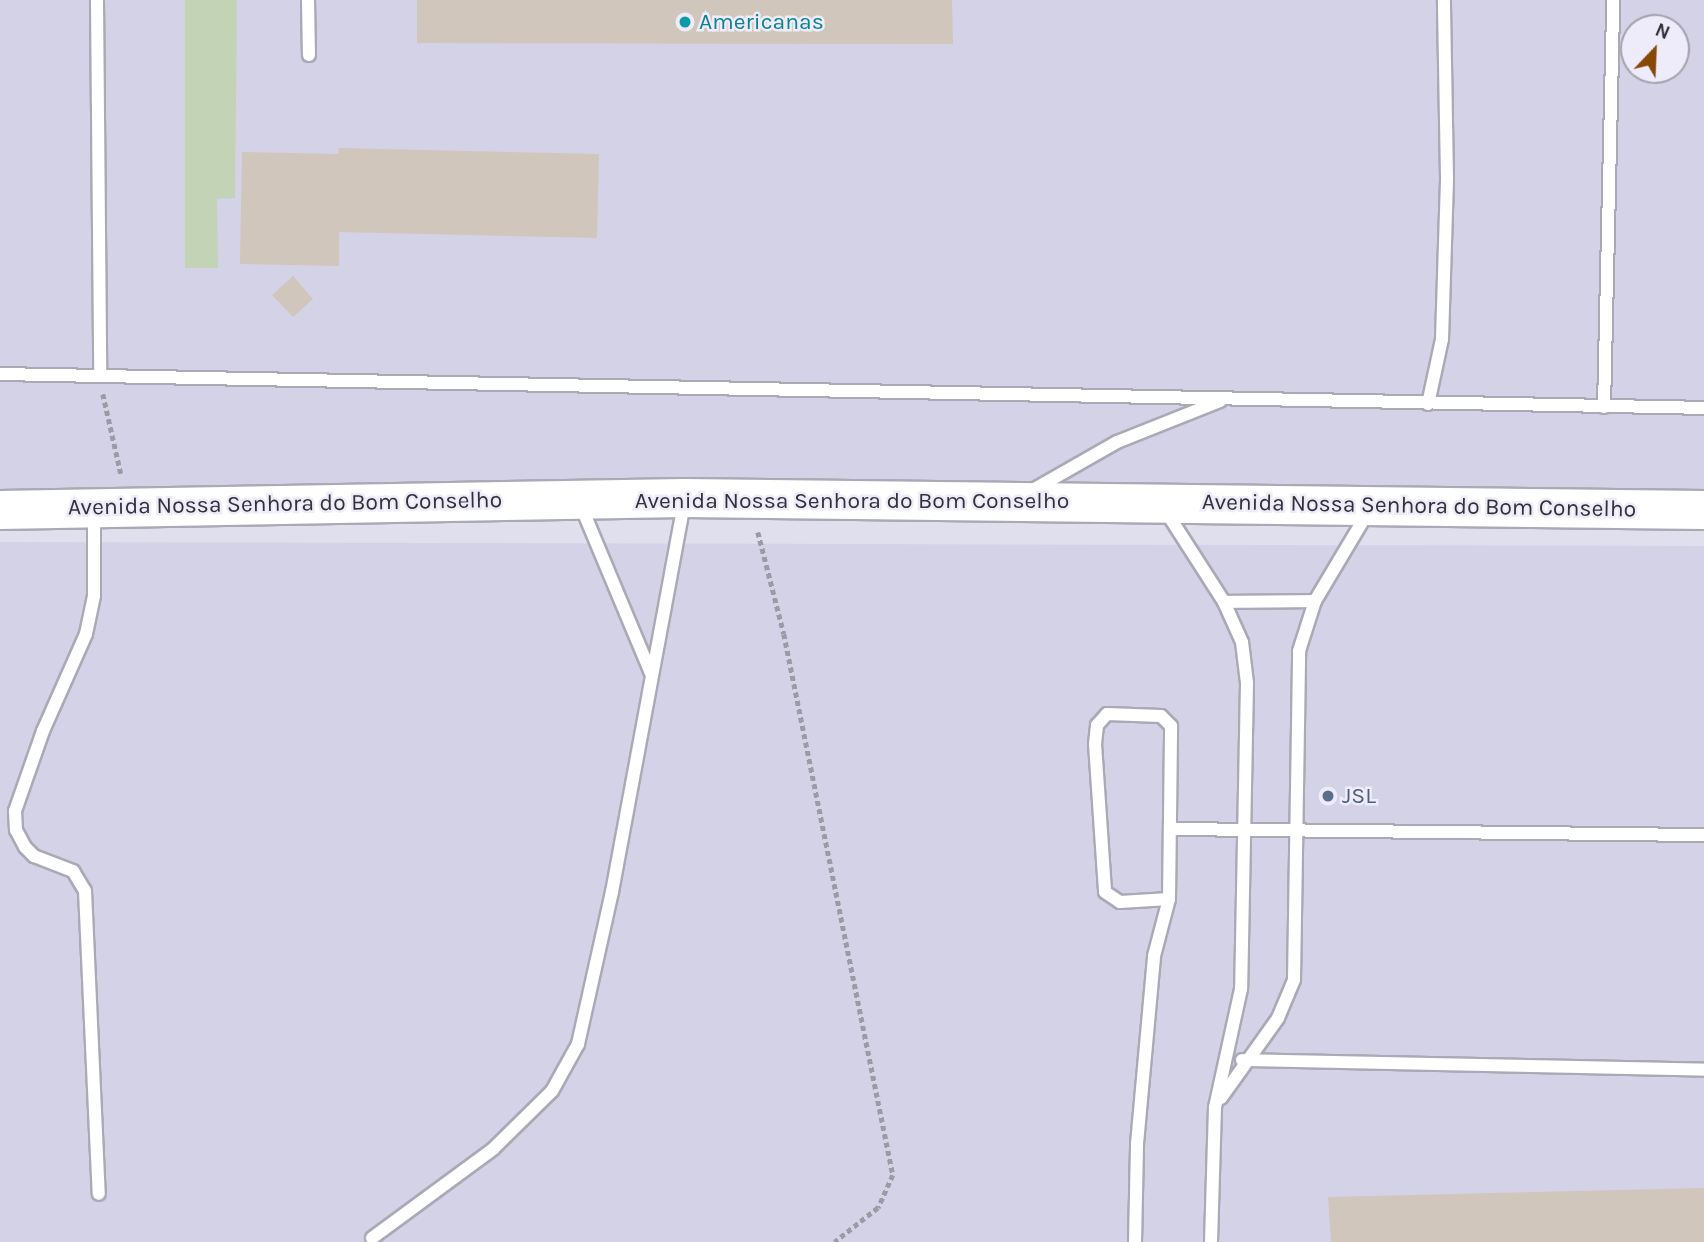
<!DOCTYPE html>
<html>
<head>
<meta charset="utf-8">
<style>
  body { margin:0 }
  #map { position:relative; width:1704px; height:1242px; overflow:hidden; background:#e0dfed; font-family:Karla,sans-serif }
  div>[style] { position:absolute }
  .built>* { inset:0; background:#d4d2e7 }
  .green>* { inset:0; background:#c2d3b6 }
  .building>* { inset:0; background:#d0c6bb }
  .path>* { height:4.5px; margin-top:-2.25px; transform-origin:0; background:repeating-linear-gradient(90deg,#9b9aa5 0 5px,transparent 0 8.5px) }
  .roads { filter:drop-shadow(2px 0 #aaa9b6) drop-shadow(-2px 0 #aaa9b6) drop-shadow(0 2px #aaa9b6) drop-shadow(0 -2px #aaa9b6) }
  .lane>* { height:12px; margin:-6px; padding:0 6px; transform-origin:6px; border-radius:6px; background:#fff }
  .primary>* { height:38px; margin:-19px; padding:0 19px; transform-origin:19px; border-radius:19px; background:#fff }
  .dots>* { width:19px; height:19px; translate:-50% -50%; box-sizing:border-box; border:4px solid #eeecfa; border-radius:50% }
  span { translate:-50% -50%; white-space:nowrap; text-align:center; line-height:1.15; -webkit-text-stroke:5px #eeecfa; paint-order:stroke }
  .culture-label { font-size:23px; color:#0d838f }
  .left { translate:0 -50%; text-align:left }
  .street-label { font-size:23px; color:#323137 }
  .service-label { font-size:23px; color:#4e5e75 }
  .north { position:absolute; left:1620px; top:14px; width:70px; height:70px; box-sizing:border-box; background:#eeecfa; border:2px solid #a3a1ac; border-radius:50%; rotate:23deg; font-size:19px; font-weight:700; line-height:28px; text-align:center; color:#323137 }
  .north::after { content:''; display:block; margin:auto; width:24px; height:32px; background:#864908; clip-path:polygon(50% 0,100% 100%,50% 72%,0 100%) }
</style>
</head>
<body>
<div id="map">
  <div class="built">
    <i style="clip-path:polygon(evenodd,0 0,1704px 0,1704px 510px,0 513px,0 0,1634px 28px,1676px 28px,1676px 70px,1634px 70px,1634px 28px)"></i>
    <i style="clip-path:polygon(0 542px,1704px 546px,1704px 1242px,0 1242px)"></i>
  </div>
  <div class="green">
    <i style="clip-path:polygon(185px 0,237px 0,235px 198px,217px 199px,218px 268px,185px 268px)"></i>
  </div>
  <div class="building">
    <i style="clip-path:polygon(417px 0,952px 0,953px 44px,417px 43px)"></i>
    <i style="clip-path:polygon(339px 148px,599px 154px,597px 238px,339px 232px,339px 266px,240px 264px,242px 152px,338px 154px)"></i>
    <i style="clip-path:polygon(293px 276px,313px 299px,293px 317px,272px 295px)"></i>
    <i style="clip-path:polygon(1704px 1188px,1704px 1242px,1331px 1242px,1328px 1197px)"></i>
  </div>
  <div class="path">
    <i style="left:103px;top:394px;width:82px;rotate:77.3deg"></i>
    <i style="left:758px;top:532px;width:105px;rotate:75.7deg"></i>
    <i style="left:784px;top:634px;width:552px;rotate:78.61deg"></i>
    <i style="left:893px;top:1175px;width:36px;rotate:114deg"></i>
    <i style="left:878px;top:1208px;width:55px;rotate:141.7deg"></i>
  </div>
  <div class="roads">
    <div class="lane">
      <i style="left:97px;top:0;width:375px;rotate:89.5deg"></i>
      <i style="left:308px;top:0;width:55px;rotate:89deg"></i>
      <i style="left:0;top:374px;width:1704px;rotate:1.14deg"></i>
      <i style="left:1428px;top:404px;width:66px;rotate:-77.8deg"></i>
      <i style="left:1442px;top:339px;width:161px;rotate:-88.2deg"></i>
      <i style="left:1447px;top:178px;width:178px;rotate:-91deg"></i>
      <i style="left:1604px;top:407px;width:407px;rotate:-88.7deg"></i>
      <i style="left:1031px;top:491px;width:99px;rotate:-29.7deg"></i>
      <i style="left:1117px;top:442px;width:111px;rotate:-21.7deg"></i>
      <i style="left:581px;top:506px;width:181px;rotate:67.3deg"></i>
      <i style="left:1165px;top:510px;width:109px;rotate:57.3deg"></i>
      <i style="left:1224px;top:602px;width:44px;rotate:65.8deg"></i>
      <i style="left:1242px;top:642px;width:41px;rotate:83deg"></i>
      <i style="left:1247px;top:683px;width:306px;rotate:91.1deg"></i>
      <i style="left:1241px;top:989px;width:121px;rotate:102.4deg"></i>
      <i style="left:1215px;top:1107px;width:135px;rotate:91.7deg"></i>
      <i style="left:94px;top:511px;width:85px;rotate:90deg"></i>
      <i style="left:94px;top:596px;width:39px;rotate:102deg"></i>
      <i style="left:86px;top:634px;width:106px;rotate:113.9deg"></i>
      <i style="left:43px;top:731px;width:85px;rotate:109.3deg"></i>
      <i style="left:15px;top:811px;width:19px;rotate:87deg"></i>
      <i style="left:16px;top:830px;width:19px;rotate:62deg"></i>
      <i style="left:25px;top:847px;width:13px;rotate:45deg"></i>
      <i style="left:34px;top:856px;width:42px;rotate:21deg"></i>
      <i style="left:73px;top:871px;width:23px;rotate:59deg"></i>
      <i style="left:85px;top:891px;width:303px;rotate:87.4deg"></i>
      <i style="left:1224px;top:602px;width:91px;rotate:-0.6deg"></i>
      <i style="left:1172px;top:829px;width:532px;rotate:0.65deg"></i>
      <i style="left:1242px;top:1060px;width:462px;rotate:1.2deg"></i>
      <i style="left:1221px;top:1098px;width:98px;rotate:-54.5deg"></i>
      <i style="left:1278px;top:1018px;width:41px;rotate:-67.2deg"></i>
      <i style="left:1294px;top:980px;width:329px;rotate:-89.1deg"></i>
      <i style="left:1299px;top:651px;width:52px;rotate:-72.3deg"></i>
      <i style="left:1315px;top:601px;width:104px;rotate:-59.2deg"></i>
      <i style="left:372px;top:1238px;width:150px;rotate:-36.3deg"></i>
      <i style="left:493px;top:1149px;width:83px;rotate:-44.5deg"></i>
      <i style="left:552px;top:1091px;width:54px;rotate:-61deg"></i>
      <i style="left:578px;top:1044px;width:156px;rotate:-77.4deg"></i>
      <i style="left:612px;top:892px;width:397px;rotate:-79.5deg"></i>
      <i style="left:1135px;top:1242px;width:98px;rotate:-88.8deg"></i>
      <i style="left:1137px;top:1144px;width:189px;rotate:-84.8deg"></i>
      <i style="left:1154px;top:956px;width:59px;rotate:-75.3deg"></i>
      <i style="left:1169px;top:899px;width:173px;rotate:-89.3deg"></i>
      <i style="left:1171px;top:726px;width:14px;rotate:-135deg"></i>
      <i style="left:1161px;top:716px;width:54px;rotate:-177.9deg"></i>
      <i style="left:1107px;top:714px;width:15px;rotate:132deg"></i>
      <i style="left:1097px;top:725px;width:19px;rotate:96deg"></i>
      <i style="left:1095px;top:744px;width:148px;rotate:86.1deg"></i>
      <i style="left:1105px;top:892px;width:18px;rotate:34deg"></i>
      <i style="left:1120px;top:902px;width:49px;rotate:-3.5deg"></i>
    </div>
    <div class="primary">
      <i style="left:0;top:510px;width:684px;rotate:-1.01deg"></i>
      <i style="left:684px;top:498px;width:1020px;rotate:0.67deg"></i>
    </div>
  </div>
  <div class="dots">
    <i style="left:685px;top:22px;background:#0f9aa8"></i>
    <i style="left:1328px;top:796px;background:#5c6f8a"></i>
  </div>
  <div class="culture-label">
    <span class="left" style="left:699px;top:22px">Americanas</span>
  </div>
  <div class="street-label">
    <span style="left:852px;top:501px">Avenida Nossa Senhora do Bom Conselho</span>
    <span style="left:285px;top:504px;rotate:-1deg">Avenida Nossa Senhora do Bom Conselho</span>
    <span style="left:1419px;top:506px;rotate:1deg">Avenida Nossa Senhora do Bom Conselho</span>
  </div>
  <div class="service-label">
    <span class="left" style="left:1342px;top:796px">JSL</span>
  </div>
  <div class="north">N</div>
</div>
</body>
</html>
